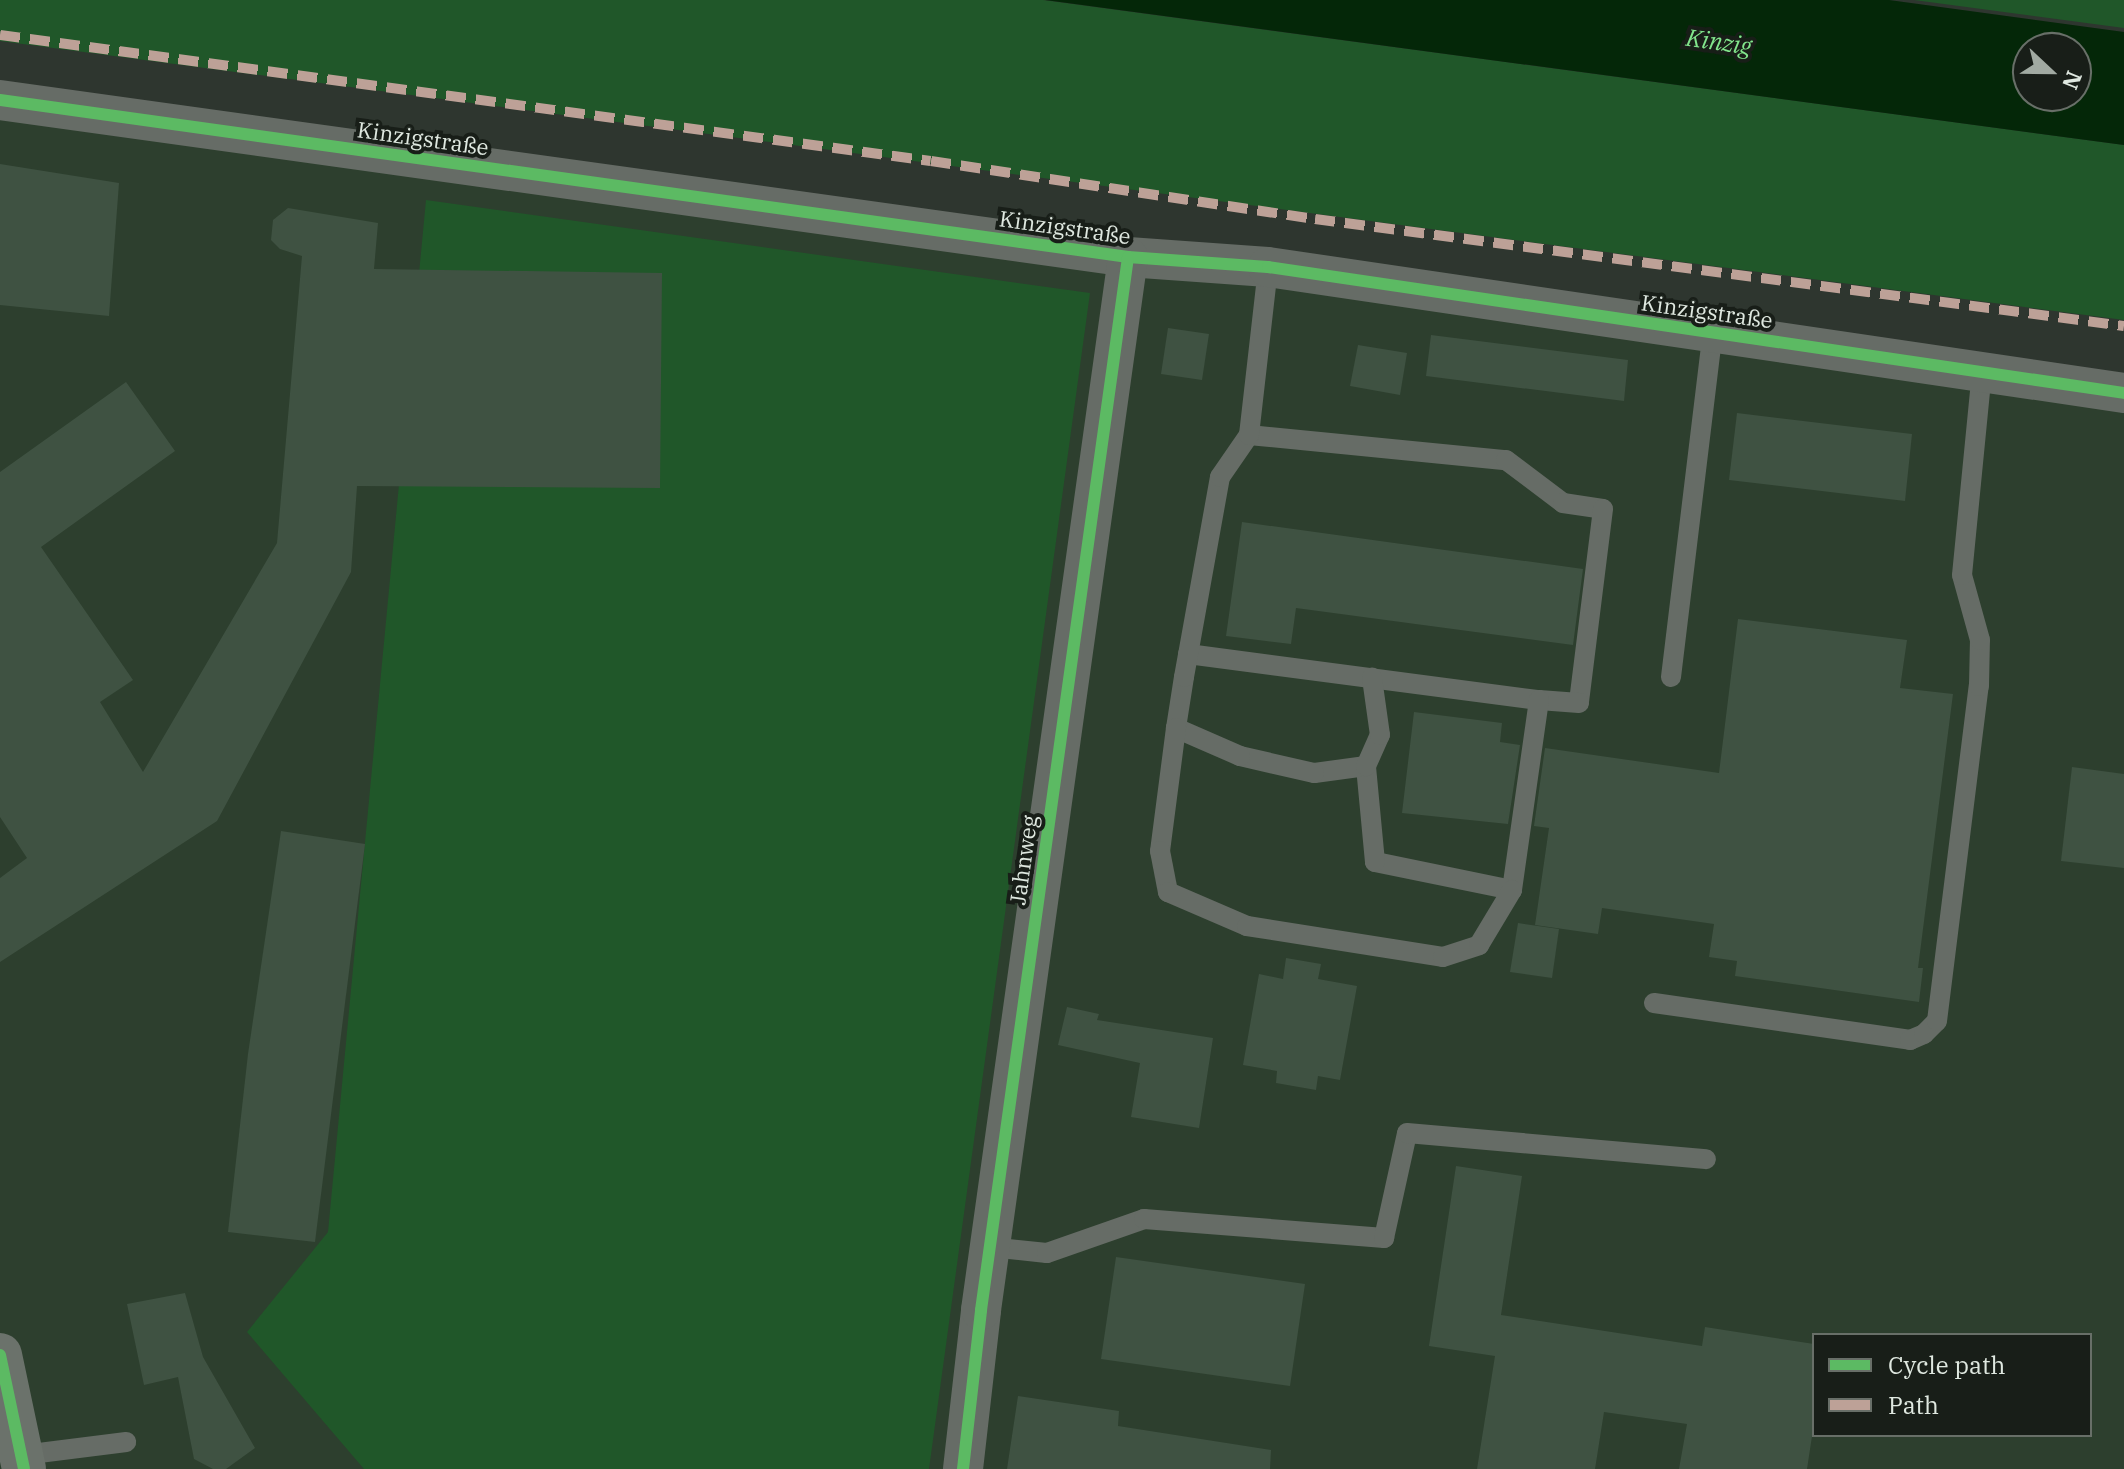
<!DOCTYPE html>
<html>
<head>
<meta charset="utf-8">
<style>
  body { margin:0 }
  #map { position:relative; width:2124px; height:1469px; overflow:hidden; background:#2e362f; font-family:"IBM Plex Serif",serif }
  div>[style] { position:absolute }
  .built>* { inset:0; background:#2d3f2e }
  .green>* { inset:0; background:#205729 }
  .water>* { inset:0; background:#042708 }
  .building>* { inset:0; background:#3f5242 }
  .service>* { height:20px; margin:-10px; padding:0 10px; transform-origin:10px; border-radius:10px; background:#666c66 }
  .minor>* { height:40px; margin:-20px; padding:0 20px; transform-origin:20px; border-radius:20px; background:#666c66 }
  .secondary>* { height:44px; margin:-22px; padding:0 22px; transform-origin:22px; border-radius:22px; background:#6b726b }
  .quiet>* { height:10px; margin-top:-5px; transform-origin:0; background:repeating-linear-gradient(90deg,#bda197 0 20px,transparent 0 30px) }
  .cycleway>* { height:12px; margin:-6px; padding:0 6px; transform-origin:6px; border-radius:6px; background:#5cba63 }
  span { translate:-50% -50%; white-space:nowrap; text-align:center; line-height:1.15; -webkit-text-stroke:8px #181e18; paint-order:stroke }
  .street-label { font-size:22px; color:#dfe8e0 }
  .water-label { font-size:24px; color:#82e58c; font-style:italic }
  .legend { position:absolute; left:1812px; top:1333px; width:280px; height:104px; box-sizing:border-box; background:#181e18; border:2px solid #686f68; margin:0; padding:10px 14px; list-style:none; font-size:24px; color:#dfe8e0 }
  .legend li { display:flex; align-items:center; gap:16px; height:40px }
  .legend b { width:40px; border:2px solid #686f68 }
  .north { position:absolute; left:2012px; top:32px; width:80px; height:80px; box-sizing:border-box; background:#181e18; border:2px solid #686f68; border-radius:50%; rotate:112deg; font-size:22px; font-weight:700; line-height:32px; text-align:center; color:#dfe8e0 }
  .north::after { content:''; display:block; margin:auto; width:28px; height:36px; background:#a1aaa2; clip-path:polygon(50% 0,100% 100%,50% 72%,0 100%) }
</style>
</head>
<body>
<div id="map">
  <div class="built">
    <i style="clip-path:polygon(evenodd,0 112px,2124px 379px,2124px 1469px,0 1469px,0 112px,1814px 1335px,2090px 1335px,2090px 1435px,1814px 1435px,1814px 1335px)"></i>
  </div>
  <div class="green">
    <i style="clip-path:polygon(0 0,1043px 0,2124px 145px,2124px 320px,0 41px)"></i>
    <i style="clip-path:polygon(1914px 0,2124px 0,2124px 28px)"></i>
    <i style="clip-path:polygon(426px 200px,1090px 293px,929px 1469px,364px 1469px,247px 1332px,328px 1232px)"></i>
  </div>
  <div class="water">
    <i style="clip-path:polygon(evenodd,1045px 0,1889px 0,2124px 32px,2124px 145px,1045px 0,2028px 48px,2076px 48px,2076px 96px,2028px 96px,2028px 48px)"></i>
  </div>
  <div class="building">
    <i style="clip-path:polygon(0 164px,119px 183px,109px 316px,0 305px)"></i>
    <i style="clip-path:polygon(288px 208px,378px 223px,374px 269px,662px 273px,660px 488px,357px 486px,351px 572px,217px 821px,0 962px,0 878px,27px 858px,0 817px,0 472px,126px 382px,175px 451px,41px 547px,133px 680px,100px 702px,143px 772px,277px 543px,302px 256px,280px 249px,271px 240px,273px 220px)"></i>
    <i style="clip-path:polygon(1168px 328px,1209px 334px,1202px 380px,1161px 374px)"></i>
    <i style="clip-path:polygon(1431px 335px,1628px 360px,1624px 401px,1426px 376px)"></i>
    <i style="clip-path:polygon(1358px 345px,1407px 353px,1400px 395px,1350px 386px)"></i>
    <i style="clip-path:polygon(1737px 413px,1912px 434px,1905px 501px,1729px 480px)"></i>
    <i style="clip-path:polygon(1242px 522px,1583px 569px,1573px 645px,1296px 608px,1291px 644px,1226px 636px)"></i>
    <i style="clip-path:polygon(1738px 619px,1907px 640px,1900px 688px,1953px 694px,1918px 968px,1923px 968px,1919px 1002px,1735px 976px,1737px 961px,1709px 957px,1714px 924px,1602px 908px,1598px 934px,1535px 925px,1549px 828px,1534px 826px,1545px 748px,1719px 773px)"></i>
    <i style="clip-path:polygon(1414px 712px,1502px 723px,1500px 742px,1520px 745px,1508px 824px,1402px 813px)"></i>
    <i style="clip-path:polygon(2072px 767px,2124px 774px,2124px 868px,2061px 861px)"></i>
    <i style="clip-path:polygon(281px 831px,365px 844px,315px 1242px,228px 1232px,248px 1054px)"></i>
    <i style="clip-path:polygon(1518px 923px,1559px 929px,1552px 978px,1510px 972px)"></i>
    <i style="clip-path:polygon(1286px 958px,1321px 964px,1318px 979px,1357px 986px,1340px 1080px,1318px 1076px,1316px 1090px,1276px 1083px,1277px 1071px,1243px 1065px,1259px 974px,1283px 979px)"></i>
    <i style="clip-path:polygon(1067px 1007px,1099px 1014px,1097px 1020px,1213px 1038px,1199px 1128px,1131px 1117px,1140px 1063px,1058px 1045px)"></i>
    <i style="clip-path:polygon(1456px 1166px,1522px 1176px,1501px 1315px,1702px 1346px,1705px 1327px,1814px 1344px,1814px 1423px,1807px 1469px,1679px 1469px,1687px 1424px,1604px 1412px,1595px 1469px,1477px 1469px,1495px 1356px,1429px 1346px)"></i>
    <i style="clip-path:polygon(1116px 1257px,1305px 1284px,1290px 1386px,1101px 1359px)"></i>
    <i style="clip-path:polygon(185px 1293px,203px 1357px,255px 1448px,226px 1469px,213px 1469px,194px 1459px,178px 1377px,144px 1385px,127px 1304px)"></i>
    <i style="clip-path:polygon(1018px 1396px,1119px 1411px,1118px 1426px,1271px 1450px,1270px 1469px,1007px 1469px)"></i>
  </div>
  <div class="service">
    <i style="left:1249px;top:435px;width:258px;rotate:5.6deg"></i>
    <i style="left:1506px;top:460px;width:71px;rotate:37deg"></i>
    <i style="left:1563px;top:503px;width:40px;rotate:8.5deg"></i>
    <i style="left:1603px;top:509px;width:195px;rotate:97.1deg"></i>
    <i style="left:1579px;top:703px;width:40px;rotate:-175.7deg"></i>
    <i style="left:1188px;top:654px;width:354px;rotate:7.5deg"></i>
    <i style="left:1539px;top:700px;width:192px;rotate:98.1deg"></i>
    <i style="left:1512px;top:890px;width:140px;rotate:-168.4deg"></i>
    <i style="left:1375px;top:862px;width:96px;rotate:-95.4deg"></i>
    <i style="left:1366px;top:766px;width:52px;rotate:172.3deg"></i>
    <i style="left:1314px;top:773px;width:76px;rotate:-167.1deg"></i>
    <i style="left:1240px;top:756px;width:70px;rotate:-156.4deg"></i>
    <i style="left:1176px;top:728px;width:52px;rotate:-81.1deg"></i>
    <i style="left:1184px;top:677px;width:203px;rotate:-79.8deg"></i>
    <i style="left:1220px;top:477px;width:51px;rotate:-55.4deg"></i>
    <i style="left:1249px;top:435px;width:169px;rotate:-83.5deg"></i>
    <i style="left:1671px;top:677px;width:348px;rotate:-83.1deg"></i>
    <i style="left:1176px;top:728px;width:124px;rotate:97.4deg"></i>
    <i style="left:1160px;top:851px;width:42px;rotate:79deg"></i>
    <i style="left:1168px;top:892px;width:86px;rotate:23.3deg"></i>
    <i style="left:1247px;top:926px;width:198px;rotate:9deg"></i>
    <i style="left:1443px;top:957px;width:38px;rotate:-18deg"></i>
    <i style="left:1479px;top:945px;width:64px;rotate:-59deg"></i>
    <i style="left:1366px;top:766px;width:34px;rotate:-66deg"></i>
    <i style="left:1380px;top:735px;width:58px;rotate:-98deg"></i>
    <i style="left:1654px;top:1003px;width:259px;rotate:8.2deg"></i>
    <i style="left:1910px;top:1040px;width:15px;rotate:-23deg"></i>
    <i style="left:1924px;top:1034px;width:18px;rotate:-45deg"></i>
    <i style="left:1937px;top:1021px;width:338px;rotate:-82.9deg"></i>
    <i style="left:1979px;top:686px;width:46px;rotate:-88.8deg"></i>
    <i style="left:1980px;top:640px;width:67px;rotate:-105.5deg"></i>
    <i style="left:1962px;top:575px;width:204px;rotate:-84.4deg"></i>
    <i style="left:990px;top:1247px;width:57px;rotate:6deg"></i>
    <i style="left:1047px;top:1253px;width:103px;rotate:-19.3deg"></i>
    <i style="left:1144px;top:1219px;width:241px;rotate:4.5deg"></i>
    <i style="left:1384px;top:1238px;width:107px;rotate:-77.6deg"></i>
    <i style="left:1407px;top:1133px;width:300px;rotate:5deg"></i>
    <i style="left:23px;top:1455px;width:104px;rotate:-7.2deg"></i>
  </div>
  <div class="minor">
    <i style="left:0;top:100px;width:1139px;rotate:7.92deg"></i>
    <i style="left:1128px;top:257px;width:140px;rotate:4.1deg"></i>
    <i style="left:1268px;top:267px;width:865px;rotate:8.37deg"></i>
    <i style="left:963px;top:1469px;width:160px;rotate:-83.5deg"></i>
    <i style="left:981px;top:1310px;width:1063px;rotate:-82.05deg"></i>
  </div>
  <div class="secondary">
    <i style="left:0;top:1355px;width:116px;rotate:78.1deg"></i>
  </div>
  <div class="quiet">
    <i style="left:0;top:35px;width:939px;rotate:7.71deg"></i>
    <i style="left:931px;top:161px;width:388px;rotate:8.6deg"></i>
    <i style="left:1315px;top:219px;width:816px;rotate:7.53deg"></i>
  </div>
  <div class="cycleway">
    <i style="left:0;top:100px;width:1139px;rotate:7.92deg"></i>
    <i style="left:1128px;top:257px;width:140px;rotate:4.1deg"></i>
    <i style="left:1268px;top:267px;width:865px;rotate:8.37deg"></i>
    <i style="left:0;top:1355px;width:116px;rotate:78.1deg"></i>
    <i style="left:963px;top:1469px;width:160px;rotate:-83.5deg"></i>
    <i style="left:981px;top:1310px;width:1063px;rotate:-82.05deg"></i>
  </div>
  <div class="street-label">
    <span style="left:423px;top:138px;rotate:8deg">Kinzigstraße</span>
    <span style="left:1065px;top:227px;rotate:8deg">Kinzigstraße</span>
    <span style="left:1707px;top:311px;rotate:8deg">Kinzigstraße</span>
    <span style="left:1023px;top:860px;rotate:-82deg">Jahnweg</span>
  </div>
  <div class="water-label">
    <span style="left:1719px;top:42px;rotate:8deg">Kinzig</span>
  </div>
  <ul class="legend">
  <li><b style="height:10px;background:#5cba63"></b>Cycle path</li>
  <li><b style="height:10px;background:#bda197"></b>Path</li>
  </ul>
  <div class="north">N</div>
</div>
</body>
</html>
